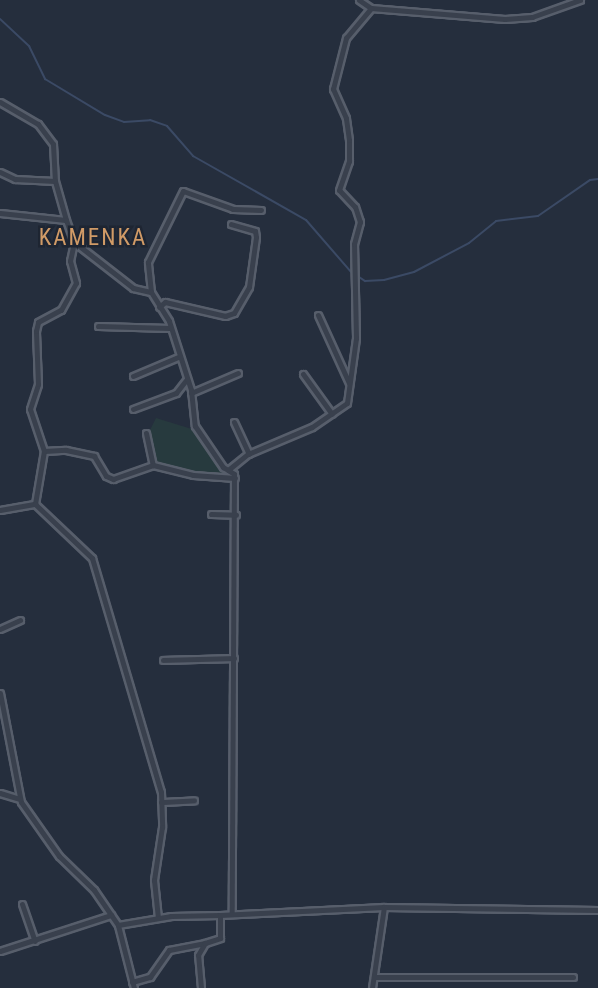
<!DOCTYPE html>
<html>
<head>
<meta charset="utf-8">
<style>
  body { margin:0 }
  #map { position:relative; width:598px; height:988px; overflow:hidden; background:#252e3d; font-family:"Roboto Condensed",sans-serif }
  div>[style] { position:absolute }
  .green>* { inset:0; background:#273a3e }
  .stream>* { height:2px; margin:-1px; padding:0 1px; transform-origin:1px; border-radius:1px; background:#3b4a65 }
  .roads { filter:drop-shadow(2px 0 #575e6b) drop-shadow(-2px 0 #575e6b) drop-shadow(0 2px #575e6b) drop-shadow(0 -2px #575e6b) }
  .minor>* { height:5px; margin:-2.5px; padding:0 2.5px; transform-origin:2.5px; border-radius:2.5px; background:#39404d }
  span { translate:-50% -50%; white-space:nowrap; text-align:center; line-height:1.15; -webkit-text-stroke:5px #1e2532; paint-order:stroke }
  .quarter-label { font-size:23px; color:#d19b67; letter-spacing:2px }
</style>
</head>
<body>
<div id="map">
  <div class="green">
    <i style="clip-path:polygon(156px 418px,195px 430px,227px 474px,194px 473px,156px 463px,150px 430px)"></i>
  </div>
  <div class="stream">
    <i style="left:0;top:19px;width:40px;rotate:43deg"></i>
    <i style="left:29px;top:46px;width:37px;rotate:64deg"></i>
    <i style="left:45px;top:79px;width:70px;rotate:31deg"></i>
    <i style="left:105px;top:115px;width:20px;rotate:20deg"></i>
    <i style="left:124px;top:122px;width:26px;rotate:-4deg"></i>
    <i style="left:150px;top:120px;width:18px;rotate:19deg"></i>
    <i style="left:167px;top:126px;width:40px;rotate:49deg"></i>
    <i style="left:193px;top:156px;width:130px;rotate:29.5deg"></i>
    <i style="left:306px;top:220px;width:69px;rotate:49.1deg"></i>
    <i style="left:356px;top:275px;width:11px;rotate:34deg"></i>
    <i style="left:365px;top:281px;width:19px;rotate:-3deg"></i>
    <i style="left:384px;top:280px;width:31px;rotate:-15deg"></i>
    <i style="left:414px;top:272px;width:62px;rotate:-27.8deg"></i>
    <i style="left:469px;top:243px;width:35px;rotate:-39deg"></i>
    <i style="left:496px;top:221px;width:42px;rotate:-6.8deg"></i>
    <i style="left:538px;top:216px;width:63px;rotate:-34.7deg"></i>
    <i style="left:590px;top:180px;width:8px;rotate:-7deg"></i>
  </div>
  <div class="roads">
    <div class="minor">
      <i style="left:359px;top:0;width:14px;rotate:34deg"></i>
      <i style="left:371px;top:8px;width:134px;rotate:4.7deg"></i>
      <i style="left:505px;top:19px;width:27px;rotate:-4deg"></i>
      <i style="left:532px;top:17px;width:51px;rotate:-19.5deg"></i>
      <i style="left:0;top:102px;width:44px;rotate:30.1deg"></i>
      <i style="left:38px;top:124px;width:25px;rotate:53deg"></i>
      <i style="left:53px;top:144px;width:37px;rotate:87deg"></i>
      <i style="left:55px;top:181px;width:41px;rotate:74.2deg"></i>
      <i style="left:0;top:172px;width:17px;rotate:25deg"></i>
      <i style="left:15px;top:179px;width:40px;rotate:2.9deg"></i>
      <i style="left:0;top:213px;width:66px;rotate:6.1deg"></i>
      <i style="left:66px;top:220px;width:23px;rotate:70deg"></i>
      <i style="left:151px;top:292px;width:30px;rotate:-96deg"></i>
      <i style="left:148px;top:262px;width:79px;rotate:-63.8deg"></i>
      <i style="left:183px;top:191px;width:53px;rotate:19.8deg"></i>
      <i style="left:233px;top:209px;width:28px;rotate:2deg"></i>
      <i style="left:159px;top:307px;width:8px;rotate:-40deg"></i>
      <i style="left:165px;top:302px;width:62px;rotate:13.1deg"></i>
      <i style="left:225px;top:316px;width:9px;rotate:-18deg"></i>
      <i style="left:234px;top:313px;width:30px;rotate:-60deg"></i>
      <i style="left:249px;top:287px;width:50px;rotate:-82deg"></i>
      <i style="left:256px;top:237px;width:6px;rotate:-99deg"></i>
      <i style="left:255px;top:231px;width:25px;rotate:-164deg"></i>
      <i style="left:318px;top:315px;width:75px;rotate:65.5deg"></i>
      <i style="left:98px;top:326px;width:72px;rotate:1.6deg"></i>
      <i style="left:303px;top:374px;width:49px;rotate:54.1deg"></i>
      <i style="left:133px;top:376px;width:49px;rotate:-22.9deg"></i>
      <i style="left:191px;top:393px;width:51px;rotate:-23.1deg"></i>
      <i style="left:133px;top:409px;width:46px;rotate:-20.4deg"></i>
      <i style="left:176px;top:393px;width:18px;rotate:-52deg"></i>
      <i style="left:234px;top:422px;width:35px;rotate:65deg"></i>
      <i style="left:146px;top:433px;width:33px;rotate:78deg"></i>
      <i style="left:44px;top:451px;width:22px;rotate:-3deg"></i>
      <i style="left:66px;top:450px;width:29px;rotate:12deg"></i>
      <i style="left:94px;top:456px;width:23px;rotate:59deg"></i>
      <i style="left:106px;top:476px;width:8px;rotate:23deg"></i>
      <i style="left:113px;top:479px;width:42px;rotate:-19.3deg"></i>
      <i style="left:153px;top:465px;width:41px;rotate:14deg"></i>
      <i style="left:193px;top:475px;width:42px;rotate:4.1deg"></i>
      <i style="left:228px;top:470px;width:26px;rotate:-39deg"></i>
      <i style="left:248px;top:454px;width:69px;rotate:-22.9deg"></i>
      <i style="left:312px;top:427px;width:42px;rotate:-34.4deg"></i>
      <i style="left:347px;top:403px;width:66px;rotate:-82.1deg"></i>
      <i style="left:356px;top:338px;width:94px;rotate:-91.2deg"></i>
      <i style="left:354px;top:244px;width:23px;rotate:-75deg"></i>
      <i style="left:360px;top:222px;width:16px;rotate:-108deg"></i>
      <i style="left:355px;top:207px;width:23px;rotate:-133deg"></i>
      <i style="left:339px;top:190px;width:31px;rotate:-71deg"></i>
      <i style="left:349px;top:161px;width:21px;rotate:-90deg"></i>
      <i style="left:349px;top:140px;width:22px;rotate:-98deg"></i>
      <i style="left:346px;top:118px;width:32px;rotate:-114deg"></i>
      <i style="left:333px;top:89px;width:53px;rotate:-75.7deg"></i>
      <i style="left:346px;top:38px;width:39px;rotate:-50deg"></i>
      <i style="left:35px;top:504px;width:54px;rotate:-80.4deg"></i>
      <i style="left:44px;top:451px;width:44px;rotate:-108.4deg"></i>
      <i style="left:30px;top:409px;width:26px;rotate:-72deg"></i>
      <i style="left:38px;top:384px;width:53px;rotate:-92.2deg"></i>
      <i style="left:36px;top:331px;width:9px;rotate:-77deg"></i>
      <i style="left:38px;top:322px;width:26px;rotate:-28deg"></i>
      <i style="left:61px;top:310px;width:31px;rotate:-61deg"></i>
      <i style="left:76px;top:283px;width:23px;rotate:-105deg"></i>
      <i style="left:70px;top:261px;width:19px;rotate:-78deg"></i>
      <i style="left:74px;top:242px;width:75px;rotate:37.9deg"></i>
      <i style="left:133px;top:288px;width:18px;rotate:13deg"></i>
      <i style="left:151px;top:292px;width:34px;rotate:58deg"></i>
      <i style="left:169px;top:321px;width:72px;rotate:72.3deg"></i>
      <i style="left:191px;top:390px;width:36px;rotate:84deg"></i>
      <i style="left:195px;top:426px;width:50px;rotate:55.7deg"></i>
      <i style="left:223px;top:467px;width:13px;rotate:32deg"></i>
      <i style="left:234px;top:474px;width:440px;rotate:90.3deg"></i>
      <i style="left:0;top:510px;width:36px;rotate:-10deg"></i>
      <i style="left:35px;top:504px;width:79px;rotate:43.5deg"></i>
      <i style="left:92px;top:558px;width:244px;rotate:73.6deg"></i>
      <i style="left:161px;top:792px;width:35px;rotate:88deg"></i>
      <i style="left:162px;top:827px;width:54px;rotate:98.6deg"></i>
      <i style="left:154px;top:880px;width:38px;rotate:84deg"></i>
      <i style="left:211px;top:514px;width:25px;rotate:2deg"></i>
      <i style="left:0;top:629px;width:22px;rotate:-24deg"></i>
      <i style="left:163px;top:660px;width:71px;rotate:-1.6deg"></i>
      <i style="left:0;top:693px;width:111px;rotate:79.1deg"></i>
      <i style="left:21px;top:802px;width:66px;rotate:54.9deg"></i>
      <i style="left:59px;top:856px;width:49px;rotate:44.2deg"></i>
      <i style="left:94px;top:890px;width:42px;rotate:55.6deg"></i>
      <i style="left:0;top:793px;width:21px;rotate:17deg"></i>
      <i style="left:161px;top:802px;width:33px;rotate:-3deg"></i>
      <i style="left:22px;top:904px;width:39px;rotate:71deg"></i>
      <i style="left:0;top:951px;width:117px;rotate:-18deg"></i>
      <i style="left:374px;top:977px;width:199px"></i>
      <i style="left:132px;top:982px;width:19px;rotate:-16deg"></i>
      <i style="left:150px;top:977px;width:33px;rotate:-55deg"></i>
      <i style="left:169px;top:950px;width:37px;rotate:-11deg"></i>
      <i style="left:134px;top:988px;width:65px;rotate:-104.3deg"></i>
      <i style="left:118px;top:925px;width:54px;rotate:-9.6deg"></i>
      <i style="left:171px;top:916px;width:49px;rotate:-1.2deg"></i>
      <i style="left:201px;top:988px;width:33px;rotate:-95deg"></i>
      <i style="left:198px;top:955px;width:14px;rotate:-60deg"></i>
      <i style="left:205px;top:943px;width:16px;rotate:-18deg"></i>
      <i style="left:220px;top:938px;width:23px;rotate:-90deg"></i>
      <i style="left:220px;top:915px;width:164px;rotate:-2.8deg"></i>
      <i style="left:384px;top:907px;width:214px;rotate:0.8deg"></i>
      <i style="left:372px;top:988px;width:82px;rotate:-81.6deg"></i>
    </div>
  </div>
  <div class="quarter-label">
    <span style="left:93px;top:238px">KAMENKA</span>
  </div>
</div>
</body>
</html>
